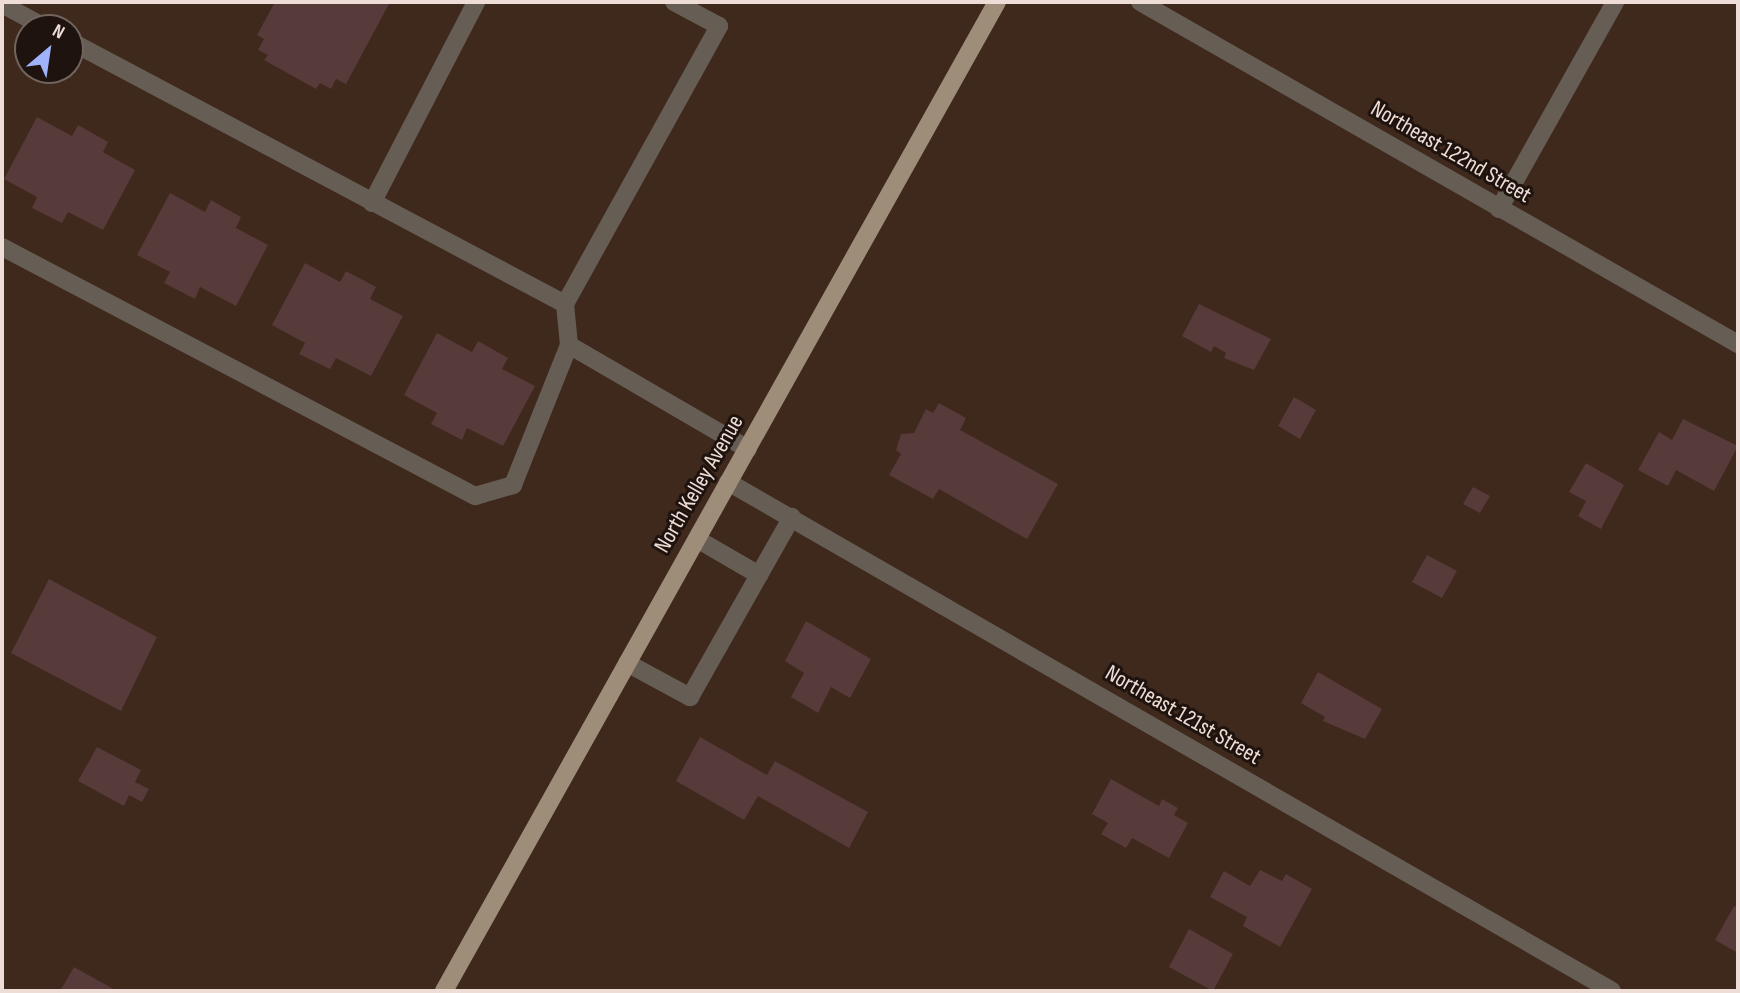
<!DOCTYPE html>
<html>
<head>
<meta charset="utf-8">
<style>
  body { margin:0 }
  #map { position:relative; width:1740px; height:993px; overflow:hidden; background:#3f281c; font-family:"Sofia Sans Condensed",sans-serif }
  div>[style] { position:absolute }
  .building>* { inset:0; background:#573a3a }
  .minor>* { height:18px; margin:-9px; padding:0 9px; transform-origin:9px; border-radius:9px; background:#665e55 }
  .major>* { height:18px; margin:-9px; padding:0 9px; transform-origin:9px; border-radius:9px; background:#9e8e79 }
  span { translate:-50% -50%; white-space:nowrap; text-align:center; line-height:1.15; -webkit-text-stroke:6px #1e130e; paint-order:stroke }
  .street-label { font-size:23px; color:#eeddd6 }
  .frame { position:absolute; inset:0; border:4px solid #eeddd6; pointer-events:none }
  .north { position:absolute; left:14px; top:14px; width:70px; height:70px; box-sizing:border-box; background:#1e130e; border:2px solid #71645e; border-radius:50%; rotate:29deg; font-size:19px; font-weight:700; line-height:28px; text-align:center; color:#eeddd6 }
  .north::after { content:''; display:block; margin:auto; width:24px; height:32px; background:#9fb3fd; clip-path:polygon(50% 0,100% 100%,50% 72%,0 100%) }
</style>
</head>
<body>
<div id="map">
  <div class="building">
    <i style="clip-path:polygon(275px 2px,385px 2px,389px 4px,346px 84px,336px 79px,331px 89px,320px 83px,316px 89px,264px 60px,268px 55px,258px 50px,264px 39px,257px 35px)"></i>
    <i style="clip-path:polygon(37px 117px,72px 136px,78px 125px,108px 142px,103px 152px,135px 170px,103px 230px,68px 212px,62px 223px,32px 208px,37px 197px,4px 179px)"></i>
    <i style="clip-path:polygon(170px 193px,205px 212px,211px 200px,241px 217px,236px 228px,268px 245px,236px 306px,200px 287px,195px 299px,164px 283px,170px 272px,137px 255px)"></i>
    <i style="clip-path:polygon(305px 263px,340px 282px,346px 271px,376px 287px,370px 299px,403px 316px,371px 376px,336px 358px,330px 369px,299px 354px,305px 343px,272px 325px)"></i>
    <i style="clip-path:polygon(1199px 304px,1271px 339px,1254px 370px,1224px 358px,1226px 353px,1214px 346px,1211px 352px,1182px 336px)"></i>
    <i style="clip-path:polygon(437px 333px,472px 352px,478px 341px,508px 358px,502px 369px,535px 386px,503px 446px,467px 428px,462px 440px,431px 424px,437px 413px,404px 395px)"></i>
    <i style="clip-path:polygon(1294px 397px,1316px 410px,1300px 439px,1278px 426px)"></i>
    <i style="clip-path:polygon(939px 403px,966px 418px,960px 430px,1058px 484px,1027px 539px,939px 489px,933px 499px,889px 475px,901px 454px,896px 450px,901px 434px,914px 433px,926px 409px,933px 413px)"></i>
    <i style="clip-path:polygon(1683px 419px,1738px 446px,1714px 491px,1676px 470px,1668px 486px,1638px 470px,1659px 432px,1672px 440px)"></i>
    <i style="clip-path:polygon(1586px 463px,1624px 485px,1601px 529px,1578px 516px,1586px 501px,1569px 492px)"></i>
    <i style="clip-path:polygon(1473px 487px,1490px 496px,1480px 513px,1463px 504px)"></i>
    <i style="clip-path:polygon(1427px 555px,1457px 571px,1442px 598px,1412px 582px)"></i>
    <i style="clip-path:polygon(49px 579px,157px 637px,121px 711px,11px 653px)"></i>
    <i style="clip-path:polygon(806px 621px,871px 659px,850px 698px,831px 687px,818px 713px,791px 697px,804px 673px,785px 661px)"></i>
    <i style="clip-path:polygon(1318px 672px,1382px 709px,1365px 739px,1323px 721px,1325px 717px,1301px 703px)"></i>
    <i style="clip-path:polygon(700px 737px,767px 775px,775px 761px,868px 812px,849px 848px,758px 796px,744px 820px,676px 781px)"></i>
    <i style="clip-path:polygon(97px 747px,141px 770px,135px 782px,149px 789px,142px 802px,129px 795px,124px 806px,78px 781px)"></i>
    <i style="clip-path:polygon(1111px 779px,1159px 806px,1162px 799px,1178px 808px,1174px 815px,1188px 823px,1169px 858px,1132px 838px,1126px 848px,1101px 834px,1108px 823px,1092px 814px)"></i>
    <i style="clip-path:polygon(1260px 870px,1282px 881px,1286px 874px,1312px 889px,1280px 947px,1243px 926px,1247px 917px,1210px 897px,1224px 871px,1250px 886px)"></i>
    <i style="clip-path:polygon(1734px 906px,1738px 908px,1738px 953px,1715px 940px)"></i>
    <i style="clip-path:polygon(1189px 929px,1233px 954px,1213px 991px,1169px 967px)"></i>
    <i style="clip-path:polygon(74px 967px,117px 991px,60px 991px)"></i>
  </div>
  <div class="minor">
    <i style="left:1140px;top:2px;width:689px;rotate:29.77deg"></i>
    <i style="left:2px;top:4px;width:50px;rotate:28.6deg"></i>
    <i style="left:70px;top:41px;width:561px;rotate:27.98deg"></i>
    <i style="left:565px;top:304px;width:41px;rotate:84.4deg"></i>
    <i style="left:569px;top:345px;width:207px;rotate:30.2deg"></i>
    <i style="left:372px;top:203px;width:226px;rotate:-62.6deg"></i>
    <i style="left:1499px;top:209px;width:237px;rotate:-60.7deg"></i>
    <i style="left:2px;top:247px;width:535px;rotate:27.76deg"></i>
    <i style="left:475px;top:496px;width:40px;rotate:-16deg"></i>
    <i style="left:513px;top:485px;width:151px;rotate:-68.2deg"></i>
    <i style="left:565px;top:304px;width:318px;rotate:-61deg"></i>
    <i style="left:719px;top:26px;width:51px;rotate:-151.9deg"></i>
    <i style="left:728px;top:482px;width:1020px;rotate:29.93deg"></i>
    <i style="left:697px;top:539px;width:72px;rotate:30.1deg"></i>
    <i style="left:627px;top:663px;width:72px;rotate:28.4deg"></i>
    <i style="left:690px;top:697px;width:207px;rotate:-60.5deg"></i>
  </div>
  <div class="major">
    <i style="left:444px;top:991px;width:1133px;rotate:-60.79deg"></i>
  </div>
  <div class="street-label">
    <span style="left:1451px;top:152px;rotate:30deg">Northeast 122nd Street</span>
    <span style="left:699px;top:484px;rotate:-60deg">North Kelley Avenue</span>
    <span style="left:1183px;top:715px;rotate:30deg">Northeast 121st Street</span>
  </div>
  <div class="frame"></div>
  <div class="north">N</div>
</div>
</body>
</html>
